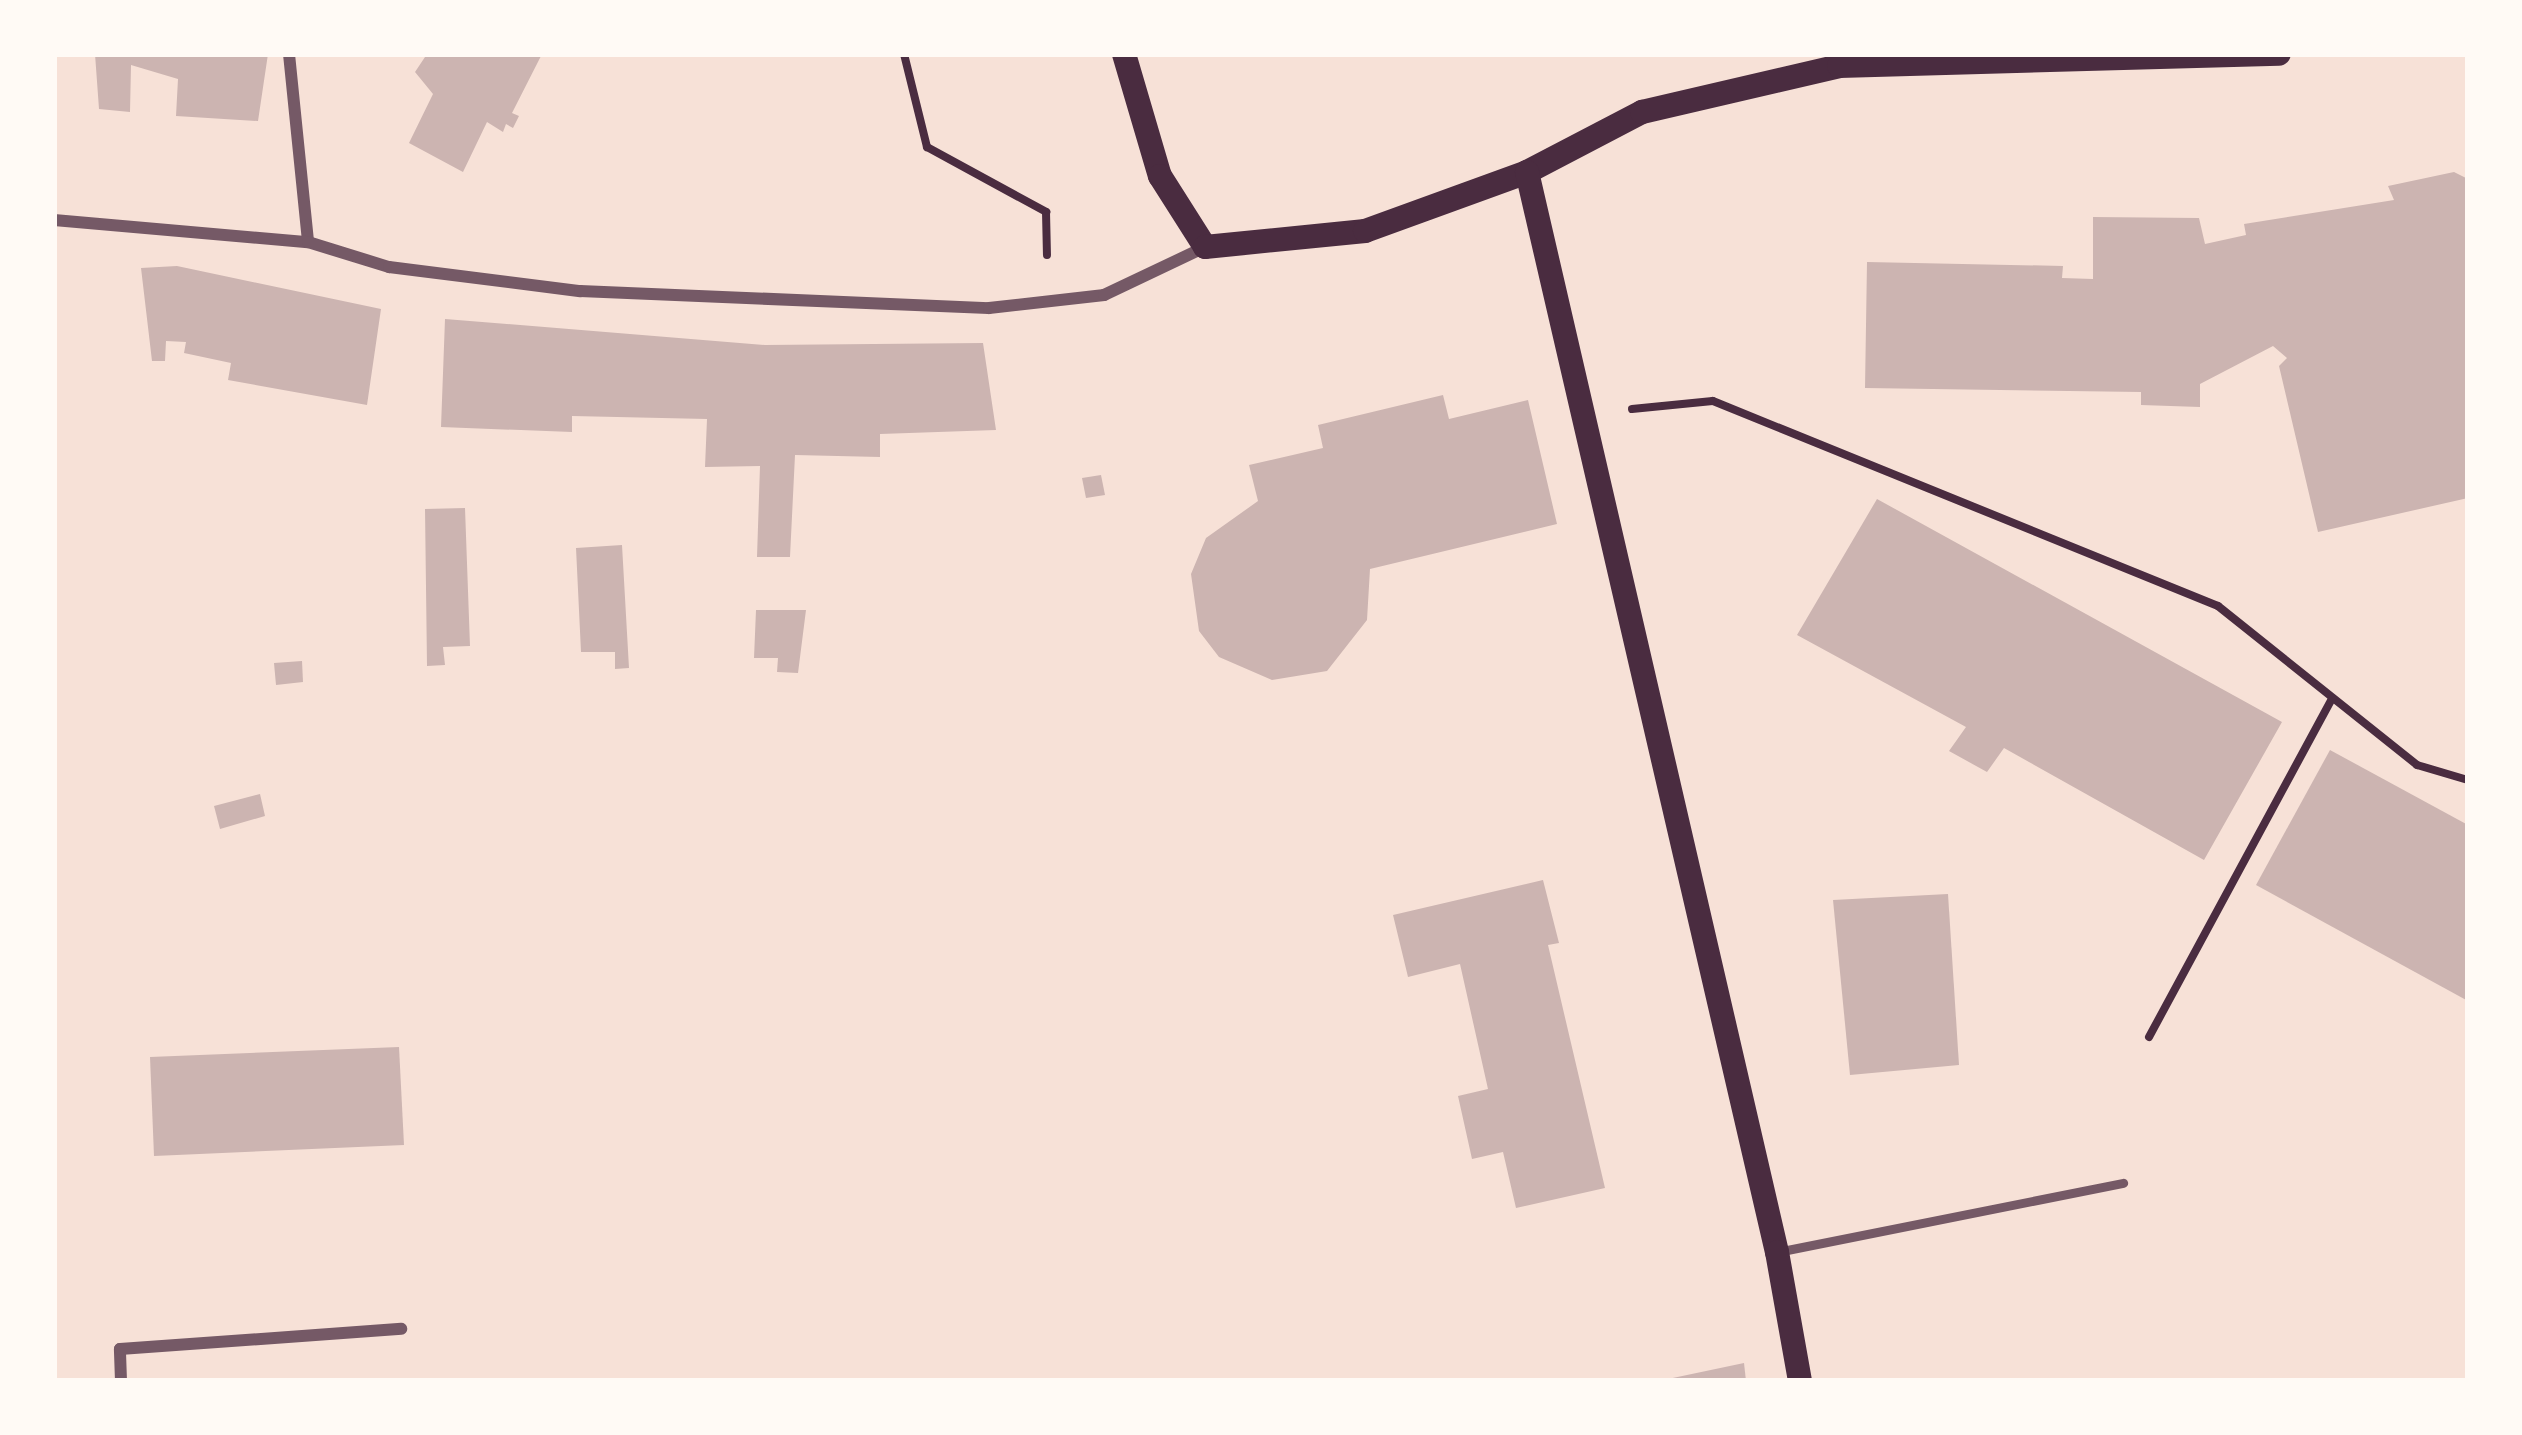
<!DOCTYPE html>
<html>
<head>
<meta charset="utf-8">
<style>
  body { margin:0 }
  #map { position:relative; width:2522px; height:1435px; overflow:hidden; background:#f7e1d7; font-family:Karla,sans-serif }
  div>[style] { position:absolute }
  .building>* { inset:0; background:#ccb4b1 }
  .path>* { height:8px; margin:-4px; padding:0 4px; transform-origin:4px; border-radius:4px; background:#4a2c40 }
  .service>* { height:9px; margin:-4.5px; padding:0 4.5px; transform-origin:4.5px; border-radius:4.5px; background:#755966 }
  .minor>* { height:12px; margin:-6px; padding:0 6px; transform-origin:6px; border-radius:6px; background:#755966 }
  .secondary>* { height:24px; margin:-12px; padding:0 12px; transform-origin:12px; border-radius:12px; background:#4a2c40 }
  span { translate:-50% -50%; white-space:nowrap; text-align:center; line-height:1.15; -webkit-text-stroke:12px #fffaf5; paint-order:stroke }
  .frame { position:absolute; inset:0; border:57px solid #fffaf5; pointer-events:none }
</style>
</head>
<body>
<div id="map">
  <div class="building">
    <i style="clip-path:polygon(95px 54px,268px 54px,258px 121px,176px 116px,178px 79px,131px 65px,130px 112px,99px 109px)"></i>
    <i style="clip-path:polygon(427px 54px,542px 54px,512px 113px,519px 116px,513px 128px,506px 124px,503px 132px,487px 122px,463px 172px,409px 143px,433px 94px,415px 72px)"></i>
    <i style="clip-path:polygon(2454px 172px,2468px 179px,2468px 498px,2318px 532px,2279px 366px,2287px 358px,2273px 346px,2200px 384px,2200px 407px,2141px 405px,2141px 392px,1865px 388px,1867px 262px,2063px 266px,2062px 278px,2093px 279px,2093px 217px,2199px 218px,2205px 244px,2246px 235px,2244px 224px,2394px 200px,2388px 186px)"></i>
    <i style="clip-path:polygon(177px 266px,381px 309px,367px 405px,228px 380px,231px 363px,184px 353px,186px 342px,166px 341px,165px 361px,152px 361px,141px 268px)"></i>
    <i style="clip-path:polygon(445px 319px,765px 345px,983px 343px,996px 430px,880px 434px,880px 457px,795px 455px,790px 557px,757px 557px,760px 466px,705px 467px,707px 419px,572px 416px,572px 432px,441px 427px)"></i>
    <i style="clip-path:polygon(1443px 395px,1449px 419px,1528px 400px,1557px 524px,1370px 569px,1367px 620px,1327px 671px,1272px 680px,1219px 657px,1199px 631px,1191px 574px,1206px 538px,1258px 501px,1249px 465px,1323px 448px,1318px 425px)"></i>
    <i style="clip-path:polygon(1101px 475px,1105px 495px,1086px 498px,1082px 478px)"></i>
    <i style="clip-path:polygon(1877px 499px,2282px 722px,2204px 860px,2004px 748px,1987px 772px,1949px 751px,1966px 727px,1797px 635px)"></i>
    <i style="clip-path:polygon(465px 508px,470px 646px,443px 647px,445px 665px,427px 666px,425px 509px)"></i>
    <i style="clip-path:polygon(622px 545px,629px 668px,615px 669px,615px 652px,581px 652px,576px 548px)"></i>
    <i style="clip-path:polygon(756px 610px,806px 610px,798px 673px,777px 672px,778px 658px,754px 658px)"></i>
    <i style="clip-path:polygon(302px 661px,303px 682px,276px 685px,274px 663px)"></i>
    <i style="clip-path:polygon(2330px 750px,2468px 825px,2468px 1001px,2256px 885px)"></i>
    <i style="clip-path:polygon(260px 794px,265px 816px,220px 829px,214px 806px)"></i>
    <i style="clip-path:polygon(1543px 880px,1559px 943px,1548px 945px,1605px 1188px,1516px 1208px,1503px 1152px,1472px 1159px,1458px 1096px,1488px 1089px,1460px 964px,1408px 977px,1393px 915px)"></i>
    <i style="clip-path:polygon(1948px 894px,1959px 1065px,1850px 1075px,1833px 900px)"></i>
    <i style="clip-path:polygon(399px 1047px,404px 1145px,154px 1156px,150px 1057px)"></i>
    <i style="clip-path:polygon(1744px 1363px,1746px 1381px,1668px 1381px,1668px 1379px)"></i>
  </div>
  <div class="path">
    <i style="left:904px;top:54px;width:96px;rotate:76.1deg"></i>
    <i style="left:927px;top:147px;width:136px;rotate:28.6deg"></i>
    <i style="left:1046px;top:212px;width:43px;rotate:88.7deg"></i>
    <i style="left:1632px;top:409px;width:81px;rotate:-5.6deg"></i>
    <i style="left:1713px;top:401px;width:545px;rotate:22.09deg"></i>
    <i style="left:2218px;top:606px;width:255px;rotate:38.6deg"></i>
    <i style="left:2417px;top:765px;width:53px;rotate:16.4deg"></i>
    <i style="left:2149px;top:1037px;width:385px;rotate:-61.6deg"></i>
  </div>
  <div class="service">
    <i style="left:1777px;top:1252px;width:353px;rotate:-11.3deg"></i>
  </div>
  <div class="minor">
    <i style="left:289px;top:54px;width:189px;rotate:84.2deg"></i>
    <i style="left:54px;top:220px;width:255px;rotate:5deg"></i>
    <i style="left:308px;top:242px;width:85px;rotate:17.2deg"></i>
    <i style="left:389px;top:267px;width:193px;rotate:7.2deg"></i>
    <i style="left:580px;top:291px;width:409px;rotate:2.4deg"></i>
    <i style="left:989px;top:308px;width:116px;rotate:-6.4deg"></i>
    <i style="left:1104px;top:295px;width:112px;rotate:-25.4deg"></i>
    <i style="left:121px;top:1381px;width:32px;rotate:-92deg"></i>
    <i style="left:120px;top:1349px;width:282px;rotate:-4.1deg"></i>
  </div>
  <div class="secondary">
    <i style="left:1124px;top:54px;width:127px;rotate:73.6deg"></i>
    <i style="left:1160px;top:176px;width:84px;rotate:57.6deg"></i>
    <i style="left:1205px;top:247px;width:161px;rotate:-5.7deg"></i>
    <i style="left:1365px;top:231px;width:172px;rotate:-20deg"></i>
    <i style="left:1527px;top:172px;width:130px;rotate:-27.6deg"></i>
    <i style="left:1642px;top:112px;width:202px;rotate:-13.1deg"></i>
    <i style="left:1839px;top:66px;width:440px;rotate:-1.6deg"></i>
    <i style="left:1527px;top:172px;width:1109px;rotate:76.97deg"></i>
    <i style="left:1777px;top:1252px;width:131px;rotate:79.9deg"></i>
  </div>
  <div class="frame"></div>
</div>
</body>
</html>
